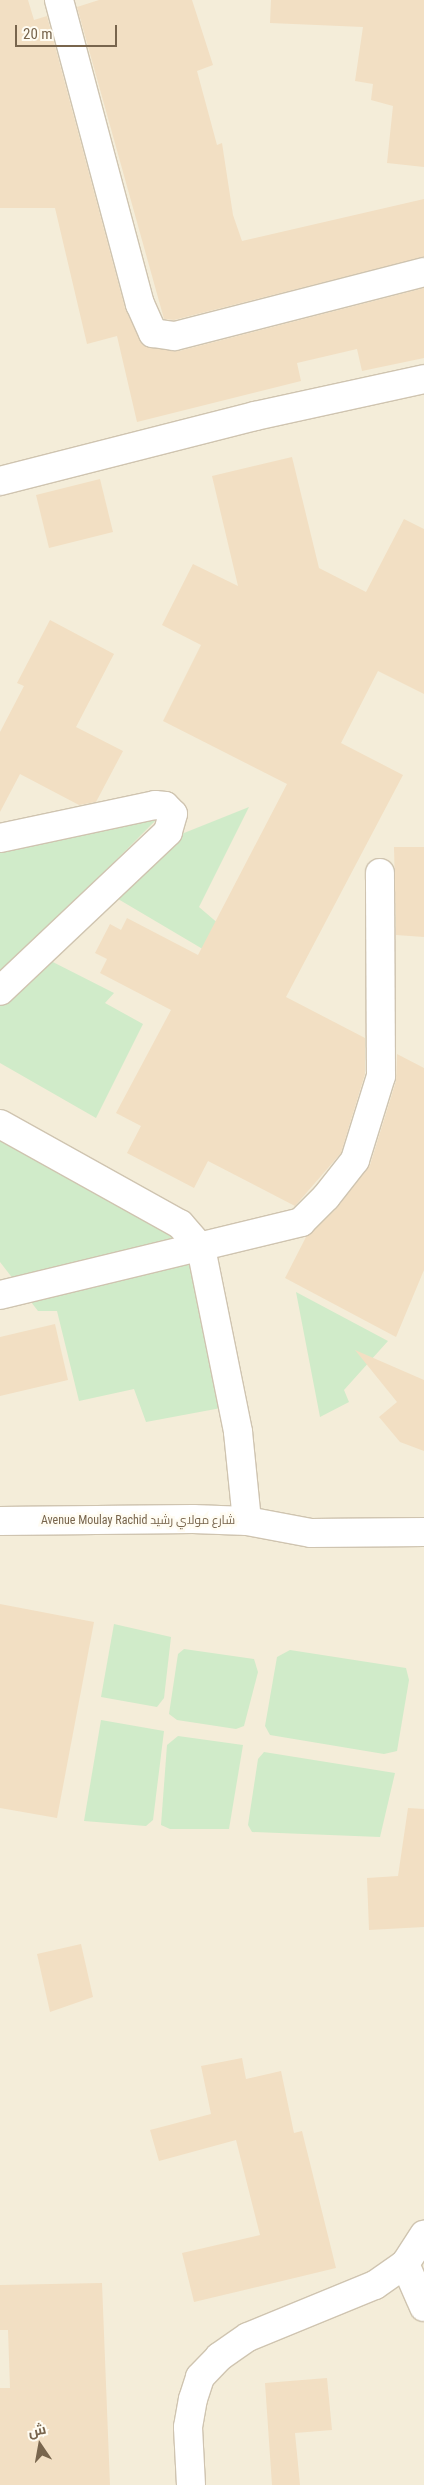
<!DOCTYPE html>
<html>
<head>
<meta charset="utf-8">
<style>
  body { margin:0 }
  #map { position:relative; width:424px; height:2485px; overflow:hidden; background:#fcf9eb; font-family:"Roboto Condensed",Cairo,sans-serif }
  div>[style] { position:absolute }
  .residential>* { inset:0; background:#f4edd9 }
  .green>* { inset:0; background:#d0ebc9 }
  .building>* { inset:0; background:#f2dfc3 }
  .roads { filter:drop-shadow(1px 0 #cfc4b0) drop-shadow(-1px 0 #cfc4b0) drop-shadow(0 1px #cfc4b0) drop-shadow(0 -1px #cfc4b0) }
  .minor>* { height:28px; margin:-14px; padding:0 14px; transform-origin:14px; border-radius:14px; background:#fff }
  span { translate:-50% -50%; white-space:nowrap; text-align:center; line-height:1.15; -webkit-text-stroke:5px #fffcf2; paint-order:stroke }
  .street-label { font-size:12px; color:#78654d }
  .north { position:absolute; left:15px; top:2420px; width:50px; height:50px; -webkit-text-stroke:4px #fffcf2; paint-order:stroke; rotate:348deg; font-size:14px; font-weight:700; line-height:20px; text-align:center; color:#78654d }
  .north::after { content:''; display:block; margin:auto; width:18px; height:22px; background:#78654d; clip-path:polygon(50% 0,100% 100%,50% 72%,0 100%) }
  .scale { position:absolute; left:15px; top:25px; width:102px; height:22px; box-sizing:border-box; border:2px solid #78654d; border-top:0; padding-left:6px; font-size:15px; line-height:18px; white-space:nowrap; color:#78654d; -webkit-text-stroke:4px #fffcf2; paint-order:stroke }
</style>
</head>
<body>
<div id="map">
  <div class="residential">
    <i style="clip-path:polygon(0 0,424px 0,424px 2485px,0 2485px)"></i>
  </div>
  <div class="green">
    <i style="clip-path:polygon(249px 807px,199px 907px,220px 925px,206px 951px,113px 896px,169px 839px)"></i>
    <i style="clip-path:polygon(163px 813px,0 977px,0 849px)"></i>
    <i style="clip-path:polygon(41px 956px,114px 993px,105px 1003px,143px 1024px,96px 1118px,0 1063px,0 1001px)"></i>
    <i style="clip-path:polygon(0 1139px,184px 1236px,221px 1408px,146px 1422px,134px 1389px,79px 1401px,57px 1311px,38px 1311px,0 1262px)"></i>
    <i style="clip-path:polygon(296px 1292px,388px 1341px,344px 1390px,349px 1402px,320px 1417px)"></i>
    <i style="clip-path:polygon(114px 1624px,171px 1637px,164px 1698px,157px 1707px,101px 1697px)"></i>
    <i style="clip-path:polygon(184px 1649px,254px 1659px,258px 1672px,244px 1726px,236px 1729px,177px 1720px,169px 1714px,178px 1654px)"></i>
    <i style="clip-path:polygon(290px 1650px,406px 1668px,409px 1680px,397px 1751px,384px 1754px,270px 1735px,265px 1726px,277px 1657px)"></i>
    <i style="clip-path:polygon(101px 1720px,164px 1731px,153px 1820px,146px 1826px,84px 1821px)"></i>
    <i style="clip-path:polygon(178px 1736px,243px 1745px,229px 1829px,170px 1829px,161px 1825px,167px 1745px)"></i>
    <i style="clip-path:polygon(264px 1752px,395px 1773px,380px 1837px,252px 1832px,248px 1825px,258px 1759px)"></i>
  </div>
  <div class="building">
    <i style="clip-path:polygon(0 0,28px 0,34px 20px,47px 16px,125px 308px,143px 345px,179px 351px,424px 288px,424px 358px,362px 371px,357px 349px,297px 363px,301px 381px,137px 422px,117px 336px,87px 344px,55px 208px,0 208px)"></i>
    <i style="clip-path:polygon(99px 0,192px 0,213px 65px,197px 71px,217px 145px,222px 143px,233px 215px,242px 241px,424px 199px,424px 257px,174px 320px,164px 319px,77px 7px)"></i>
    <i style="clip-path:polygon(271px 0,424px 0,424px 167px,387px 163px,393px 106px,371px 100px,373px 84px,355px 81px,363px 27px,270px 23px)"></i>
    <i style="clip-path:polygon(292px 457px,319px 568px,366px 592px,404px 519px,424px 529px,424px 694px,378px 671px,341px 743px,403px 775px,286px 997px,365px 1038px,365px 1074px,341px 1153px,295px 1206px,208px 1161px,194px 1188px,127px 1153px,141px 1126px,116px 1113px,171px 1010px,100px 973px,107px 959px,95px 953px,110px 924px,121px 930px,127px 918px,198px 955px,287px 784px,163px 721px,201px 645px,162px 625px,193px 564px,238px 586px,212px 476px)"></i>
    <i style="clip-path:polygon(100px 479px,113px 532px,49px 548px,36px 495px)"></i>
    <i style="clip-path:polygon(50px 620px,114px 654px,76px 727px,123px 751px,96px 802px,79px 805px,20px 774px,0 812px,0 732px,24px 686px,17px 683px)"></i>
    <i style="clip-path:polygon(394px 847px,424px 847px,424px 937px,396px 935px)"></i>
    <i style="clip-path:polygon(397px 1054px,424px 1068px,424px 1270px,396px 1337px,285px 1278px,306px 1237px,337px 1208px,370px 1165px,396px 1081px)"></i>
    <i style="clip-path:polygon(55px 1324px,68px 1380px,0 1396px,0 1337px)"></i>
    <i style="clip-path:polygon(355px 1350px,424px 1380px,424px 1451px,400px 1442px,379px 1417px,397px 1402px)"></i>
    <i style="clip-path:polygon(0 1604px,94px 1622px,57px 1818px,0 1808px)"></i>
    <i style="clip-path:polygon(408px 1808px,424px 1809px,424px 1927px,369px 1930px,367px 1878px,398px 1876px)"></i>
    <i style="clip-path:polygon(81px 1944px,93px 1997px,50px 2012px,37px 1954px)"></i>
    <i style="clip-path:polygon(242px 2058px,246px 2079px,281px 2071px,294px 2133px,302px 2131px,336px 2268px,194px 2302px,182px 2253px,260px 2235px,236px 2140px,159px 2161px,150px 2130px,211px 2114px,201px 2066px)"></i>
    <i style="clip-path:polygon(102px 2283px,110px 2485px,0 2485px,0 2388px,10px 2388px,8px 2330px,0 2330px,0 2285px)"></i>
    <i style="clip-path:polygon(327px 2378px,332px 2430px,295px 2433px,300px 2485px,272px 2485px,265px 2383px)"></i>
  </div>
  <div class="roads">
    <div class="minor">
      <i style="left:59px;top:0;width:315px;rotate:75.1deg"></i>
      <i style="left:140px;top:304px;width:32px;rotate:66deg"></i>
      <i style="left:153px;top:333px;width:22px;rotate:8deg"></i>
      <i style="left:175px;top:336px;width:257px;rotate:-14.4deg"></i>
      <i style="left:0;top:481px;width:263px;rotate:-14.3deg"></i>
      <i style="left:255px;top:416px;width:173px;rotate:-12.3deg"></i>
      <i style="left:0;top:838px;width:158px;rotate:-12deg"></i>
      <i style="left:155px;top:805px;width:10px;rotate:6deg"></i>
      <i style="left:165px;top:806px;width:11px;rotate:45deg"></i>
      <i style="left:173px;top:814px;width:19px;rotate:106deg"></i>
      <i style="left:168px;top:832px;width:231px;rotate:136.6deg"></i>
      <i style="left:0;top:1124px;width:206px;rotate:29.1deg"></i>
      <i style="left:180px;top:1224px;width:32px;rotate:49deg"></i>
      <i style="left:201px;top:1248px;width:188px;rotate:78.6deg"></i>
      <i style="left:238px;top:1432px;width:89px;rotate:84.2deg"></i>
      <i style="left:0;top:1295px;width:310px;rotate:-13.6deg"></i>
      <i style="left:301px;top:1222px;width:35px;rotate:-45deg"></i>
      <i style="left:326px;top:1197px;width:47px;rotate:-51.9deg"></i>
      <i style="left:355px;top:1160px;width:88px;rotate:-72.8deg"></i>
      <i style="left:381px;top:1076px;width:203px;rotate:-90.3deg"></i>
      <i style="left:0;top:1521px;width:193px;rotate:-0.6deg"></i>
      <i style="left:193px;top:1519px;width:54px;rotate:2.1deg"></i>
      <i style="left:247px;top:1521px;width:65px;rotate:10.6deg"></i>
      <i style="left:311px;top:1533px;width:113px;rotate:-0.5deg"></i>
      <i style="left:405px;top:2264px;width:47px;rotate:66.2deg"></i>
      <i style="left:191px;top:2485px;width:58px;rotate:-93deg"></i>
      <i style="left:188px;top:2427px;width:28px;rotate:-80deg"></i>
      <i style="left:193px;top:2399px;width:23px;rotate:-72deg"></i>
      <i style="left:200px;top:2377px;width:28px;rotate:-46deg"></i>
      <i style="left:219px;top:2357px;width:35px;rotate:-35deg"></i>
      <i style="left:248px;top:2337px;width:137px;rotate:-22.3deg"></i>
      <i style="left:375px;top:2285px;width:37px;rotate:-35deg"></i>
      <i style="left:405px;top:2264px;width:35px;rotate:-57deg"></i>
    </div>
  </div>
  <div class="street-label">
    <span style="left:138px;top:1521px">Avenue Moulay Rachid شارع مولاي رشيد</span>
  </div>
  <div class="north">ش</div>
  <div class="scale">20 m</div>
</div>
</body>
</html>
